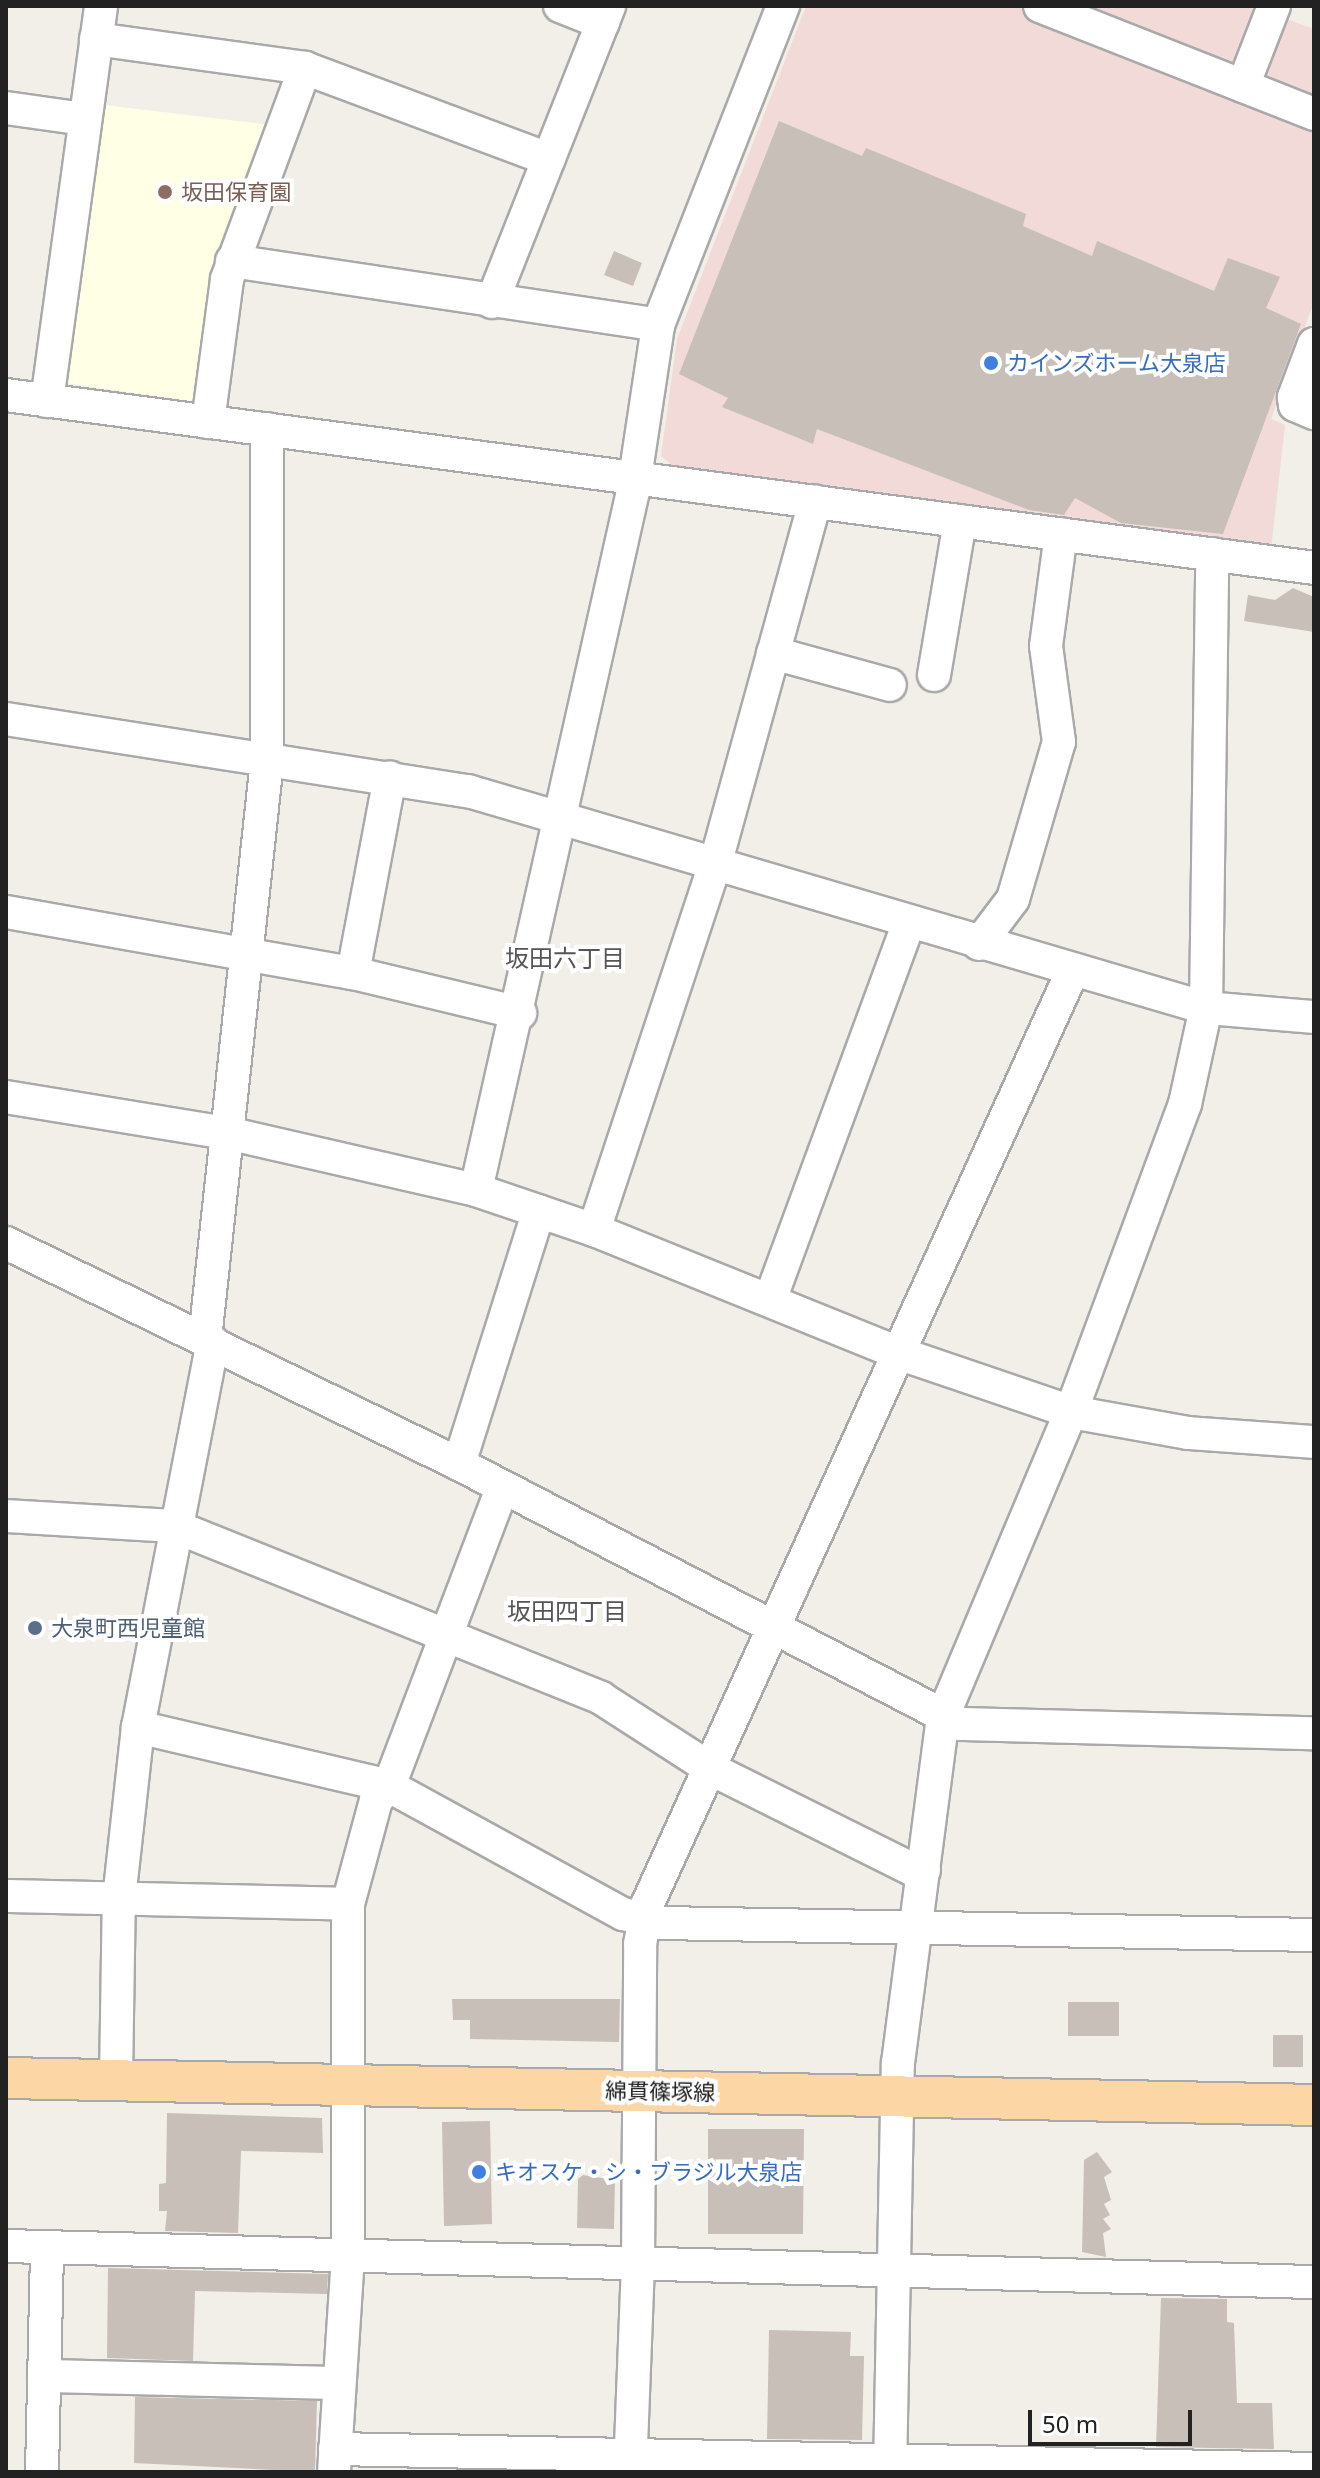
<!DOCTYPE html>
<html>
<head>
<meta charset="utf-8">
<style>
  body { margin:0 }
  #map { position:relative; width:1320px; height:2478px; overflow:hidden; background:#f2efe9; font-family:"Noto Sans","Noto Sans JP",sans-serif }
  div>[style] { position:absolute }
  .commercial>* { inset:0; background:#f2dad9 }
  .education>* { inset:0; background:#ffffe5 }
  .building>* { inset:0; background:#c7bfb8 }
  .roads { filter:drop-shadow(2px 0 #a9a9a9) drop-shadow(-2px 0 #a9a9a9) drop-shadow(0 2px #a9a9a9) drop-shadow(0 -2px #a9a9a9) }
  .minor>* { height:32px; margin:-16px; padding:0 16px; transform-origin:16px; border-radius:16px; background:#fff }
  .major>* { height:40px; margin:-20px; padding:0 20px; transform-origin:20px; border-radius:20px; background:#fcd6a4 }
  .dots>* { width:22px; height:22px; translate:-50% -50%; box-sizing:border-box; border:4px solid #fff; border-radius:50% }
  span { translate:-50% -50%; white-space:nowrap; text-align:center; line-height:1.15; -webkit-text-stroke:8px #fff; paint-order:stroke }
  .education-label { font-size:22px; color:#785e54 }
  .left { translate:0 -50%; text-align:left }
  .shop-label { font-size:22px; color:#366cbe }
  .service-label { font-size:22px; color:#4e5e75 }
  .street-label { font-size:22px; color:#222 }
  .neighbourhood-label { font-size:24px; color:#555 }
  .frame { position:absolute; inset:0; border:8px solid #222; pointer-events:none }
  .scale { position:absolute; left:1028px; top:2410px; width:164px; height:36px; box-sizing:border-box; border:4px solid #222; border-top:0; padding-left:10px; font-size:24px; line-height:28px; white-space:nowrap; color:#222; -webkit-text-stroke:6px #fff; paint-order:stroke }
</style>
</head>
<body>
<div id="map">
  <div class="commercial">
    <i style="clip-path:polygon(806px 6px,1252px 6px,1314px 29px,1314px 302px,1271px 419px,1285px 425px,1271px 549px,672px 465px,661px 456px,677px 339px)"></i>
  </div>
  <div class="education">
    <i style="clip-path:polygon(95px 104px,271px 125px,202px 392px,190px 401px,59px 382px)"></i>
  </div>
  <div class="building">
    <i style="clip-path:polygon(779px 121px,862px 156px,866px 148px,1026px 214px,1023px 226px,1092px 256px,1097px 241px,1214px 291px,1228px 258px,1280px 277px,1266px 308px,1301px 324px,1223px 534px,1121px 523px,1075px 498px,1064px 515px,1029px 510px,817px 429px,813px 444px,722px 407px,728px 398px,679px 374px)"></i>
    <i style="clip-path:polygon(614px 251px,642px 263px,633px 286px,604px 275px)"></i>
    <i style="clip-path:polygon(1293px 588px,1314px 597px,1314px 632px,1244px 621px,1248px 595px,1275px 600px)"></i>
    <i style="clip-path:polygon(452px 1999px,620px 1999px,619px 2042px,470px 2039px,470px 2020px,453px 2020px)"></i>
    <i style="clip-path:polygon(1068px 2002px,1119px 2002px,1119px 2036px,1068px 2036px)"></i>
    <i style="clip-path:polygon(1273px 2035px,1303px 2035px,1303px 2067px,1273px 2067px)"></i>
    <i style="clip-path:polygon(167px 2113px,322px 2118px,323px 2153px,241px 2151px,238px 2233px,165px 2231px,167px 2211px,159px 2211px,159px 2184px,166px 2183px)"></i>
    <i style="clip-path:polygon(490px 2121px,492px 2224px,444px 2226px,442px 2122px)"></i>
    <i style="clip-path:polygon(708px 2129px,804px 2129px,803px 2234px,708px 2234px)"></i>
    <i style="clip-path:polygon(1097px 2152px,1112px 2172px,1104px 2177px,1111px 2200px,1104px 2204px,1110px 2215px,1103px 2219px,1111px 2229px,1103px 2233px,1106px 2257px,1082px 2252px,1084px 2160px)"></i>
    <i style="clip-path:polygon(583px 2175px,615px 2180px,614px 2229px,577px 2228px,578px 2179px)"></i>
    <i style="clip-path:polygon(108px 2268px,328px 2274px,327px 2294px,195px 2291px,193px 2361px,107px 2358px)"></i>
    <i style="clip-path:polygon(1161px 2298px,1227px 2299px,1227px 2322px,1234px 2323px,1237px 2403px,1272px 2403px,1274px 2449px,1156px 2447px)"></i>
    <i style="clip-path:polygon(769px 2330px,851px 2332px,850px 2356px,864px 2356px,862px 2440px,767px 2439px)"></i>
    <i style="clip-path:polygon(135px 2397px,317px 2401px,315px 2472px,134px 2463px)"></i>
  </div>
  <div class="roads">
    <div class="minor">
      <i style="left:560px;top:6px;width:46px;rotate:21.6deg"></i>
      <i style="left:1040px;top:6px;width:295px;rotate:21.5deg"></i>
      <i style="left:96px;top:39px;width:211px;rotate:7.9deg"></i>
      <i style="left:305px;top:68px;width:260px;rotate:20.5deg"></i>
      <i style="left:1243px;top:86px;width:86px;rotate:-68.8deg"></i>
      <i style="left:6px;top:108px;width:79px;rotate:8deg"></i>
      <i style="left:232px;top:261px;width:431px;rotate:8.5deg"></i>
      <i style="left:492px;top:302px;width:318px;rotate:-68.4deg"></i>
      <i style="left:1314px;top:344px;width:57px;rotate:110.7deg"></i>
      <i style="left:1294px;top:397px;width:8px;rotate:83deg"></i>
      <i style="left:1295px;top:405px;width:21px;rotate:23deg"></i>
      <i style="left:6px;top:395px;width:1319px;rotate:7.53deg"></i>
      <i style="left:47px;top:401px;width:399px;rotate:-82.2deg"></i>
      <i style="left:208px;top:422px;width:144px;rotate:-82.4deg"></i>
      <i style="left:227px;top:279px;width:225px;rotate:-69.7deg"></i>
      <i style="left:773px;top:653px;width:121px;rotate:15.3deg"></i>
      <i style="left:934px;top:675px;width:156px;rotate:-80.4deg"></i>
      <i style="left:6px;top:719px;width:468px;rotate:8.9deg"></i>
      <i style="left:468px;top:791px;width:769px;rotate:16.39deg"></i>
      <i style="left:1206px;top:1008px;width:108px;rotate:4.8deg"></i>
      <i style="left:6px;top:912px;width:352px;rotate:10deg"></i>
      <i style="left:353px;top:973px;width:172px;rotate:13.5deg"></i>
      <i style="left:979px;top:944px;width:56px;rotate:-52.9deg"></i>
      <i style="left:1013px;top:899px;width:164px;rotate:-73.7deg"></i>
      <i style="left:1059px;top:742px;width:97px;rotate:-97.7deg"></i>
      <i style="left:1046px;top:646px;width:113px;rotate:-82.4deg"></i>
      <i style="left:353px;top:973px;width:199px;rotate:-79.3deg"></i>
      <i style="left:6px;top:1097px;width:224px;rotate:9.3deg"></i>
      <i style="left:227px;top:1133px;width:255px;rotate:12.9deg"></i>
      <i style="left:476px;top:1190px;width:125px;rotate:18.7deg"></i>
      <i style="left:594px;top:1230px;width:328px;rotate:22deg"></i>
      <i style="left:898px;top:1353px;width:183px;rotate:18.8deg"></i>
      <i style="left:1071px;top:1412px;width:119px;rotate:10.2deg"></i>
      <i style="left:1188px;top:1433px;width:126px;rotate:4.1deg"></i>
      <i style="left:476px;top:1190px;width:716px;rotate:-77.34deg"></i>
      <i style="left:633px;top:491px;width:168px;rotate:-81.4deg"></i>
      <i style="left:658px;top:325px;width:343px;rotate:-68.6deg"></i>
      <i style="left:594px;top:1230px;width:385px;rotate:-71.7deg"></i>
      <i style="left:715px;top:865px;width:377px;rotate:-74.6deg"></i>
      <i style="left:6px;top:1243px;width:504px;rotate:26.01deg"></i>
      <i style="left:459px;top:1464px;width:564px;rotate:27.43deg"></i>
      <i style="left:960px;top:1724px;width:354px;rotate:1.5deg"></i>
      <i style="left:770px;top:1300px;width:402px;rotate:-69.8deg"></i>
      <i style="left:205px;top:1339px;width:581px;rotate:-83.88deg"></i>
      <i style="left:267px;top:761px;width:332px;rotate:-90deg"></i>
      <i style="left:459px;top:1464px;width:265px;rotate:-72.5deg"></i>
      <i style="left:6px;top:1516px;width:168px;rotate:3.4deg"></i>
      <i style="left:174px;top:1526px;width:460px;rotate:21.9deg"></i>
      <i style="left:601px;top:1698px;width:131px;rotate:32.8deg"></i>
      <i style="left:711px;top:1769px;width:225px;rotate:26.5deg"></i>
      <i style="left:912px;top:1869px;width:12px;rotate:5deg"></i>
      <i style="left:138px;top:1727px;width:258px;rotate:13.2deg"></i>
      <i style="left:389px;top:1786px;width:267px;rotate:28.7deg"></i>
      <i style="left:623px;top:1914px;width:39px;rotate:13deg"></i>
      <i style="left:661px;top:1923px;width:653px;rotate:1.05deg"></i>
      <i style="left:6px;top:1896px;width:342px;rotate:1.3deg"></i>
      <i style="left:116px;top:2080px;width:181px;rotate:-89.1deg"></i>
      <i style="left:119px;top:1899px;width:173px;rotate:-83.7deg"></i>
      <i style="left:138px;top:1727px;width:392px;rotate:-79deg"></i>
      <i style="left:6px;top:2246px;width:1308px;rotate:1.58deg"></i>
      <i style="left:44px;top:2376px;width:295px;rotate:1.4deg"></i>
      <i style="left:335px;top:2449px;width:979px;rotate:1.17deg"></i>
      <i style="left:42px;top:2472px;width:224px;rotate:-88.7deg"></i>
      <i style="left:334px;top:2472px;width:215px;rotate:-86.3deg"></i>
      <i style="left:348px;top:2257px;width:353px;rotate:-90deg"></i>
      <i style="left:348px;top:1904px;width:108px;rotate:-74.9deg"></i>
      <i style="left:376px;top:1800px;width:19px;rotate:-47deg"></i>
      <i style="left:389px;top:1786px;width:318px;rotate:-69.2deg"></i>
      <i style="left:630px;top:2472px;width:209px;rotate:-87.8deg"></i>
      <i style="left:638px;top:2263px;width:319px;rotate:-89.6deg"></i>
      <i style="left:640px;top:1944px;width:42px;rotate:-79deg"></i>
      <i style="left:648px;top:1903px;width:1023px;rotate:-65.51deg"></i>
      <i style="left:890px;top:2472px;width:409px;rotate:-88.9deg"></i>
      <i style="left:898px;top:2063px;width:350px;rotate:-82.6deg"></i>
      <i style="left:943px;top:1716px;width:330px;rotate:-67.2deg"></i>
      <i style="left:1071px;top:1412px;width:328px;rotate:-69.7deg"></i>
      <i style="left:1185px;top:1104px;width:98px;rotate:-77.7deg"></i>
      <i style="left:1206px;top:1008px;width:454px;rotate:-89.2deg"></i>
    </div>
    <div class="major">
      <i style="left:6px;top:2078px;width:1308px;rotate:1.18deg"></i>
    </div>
  </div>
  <div class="dots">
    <i style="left:165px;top:192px;background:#8d6e63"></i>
    <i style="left:991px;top:363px;background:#3f7fe0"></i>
    <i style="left:35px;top:1628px;background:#5c6f8a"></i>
    <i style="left:479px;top:2172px;background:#3f7fe0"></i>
  </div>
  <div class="education-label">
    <span class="left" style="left:181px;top:192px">坂田保育園</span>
  </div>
  <div class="shop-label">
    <span class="left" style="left:1007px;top:363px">カインズホーム大泉店</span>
    <span class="left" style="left:495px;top:2172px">キオスケ・シ・ブラジル大泉店</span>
  </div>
  <div class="service-label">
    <span class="left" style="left:51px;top:1628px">大泉町西児童館</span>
  </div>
  <div class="street-label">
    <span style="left:660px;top:2091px;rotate:1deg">綿貫篠塚線</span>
  </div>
  <div class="neighbourhood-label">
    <span style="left:565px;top:958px">坂田六丁目</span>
    <span style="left:567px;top:1611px">坂田四丁目</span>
  </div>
  <div class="frame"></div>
  <div class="scale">50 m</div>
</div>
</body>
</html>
